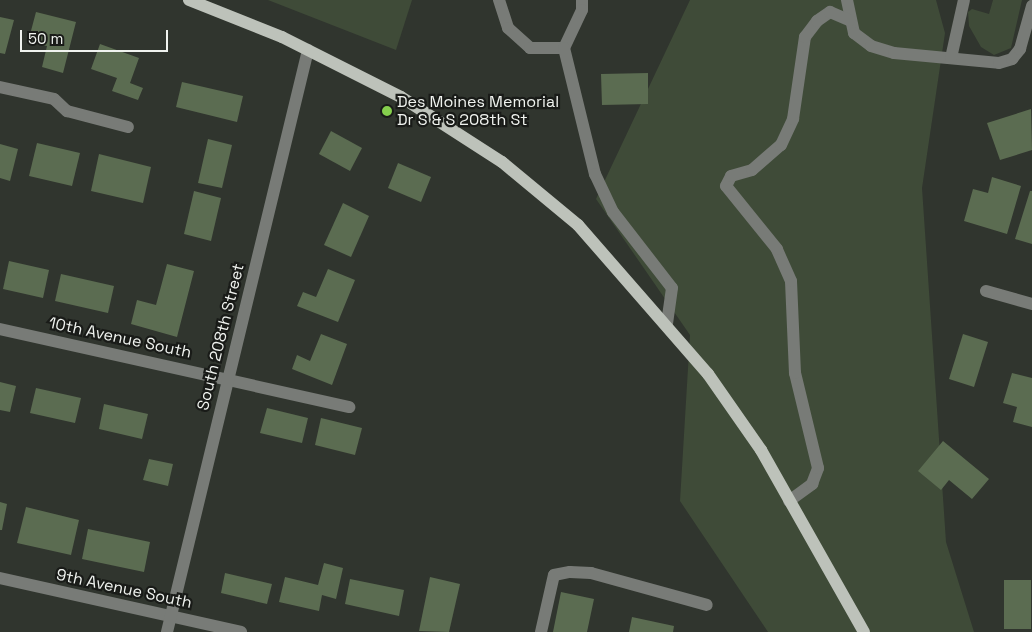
<!DOCTYPE html>
<style>
body{margin:0}
#map{position:relative;width:1032px;height:632px;overflow:hidden;background:#30352e;font-family:"Space Grotesk",sans-serif}
div>[style]{position:absolute}
[style*='--x']{left:calc(var(--x)*1px);top:calc(var(--y)*1px);width:calc(var(--w)*1px);rotate:calc(var(--a)*1deg)}
.green>*{inset:0;background:#3f4b38}
.building>*{inset:0;background:#5b6c51}
.minor>*{height:12px;margin:-6px;padding:0 6px;transform-origin:6px;border-radius:6px;background:#787b77}
.major>*{height:12px;margin:-6px;padding:0 6px;transform-origin:6px;border-radius:6px;background:#bdc2ba}
.dots>*{width:14px;height:14px;translate:-50% -50%;box-sizing:border-box;border:2px solid #191b18;border-radius:50%}
span{translate:-50% -50%;white-space:nowrap;text-align:center;line-height:1.15;-webkit-text-stroke:4.5px #191b18;paint-order:stroke}
.poi-label{font-size:16px;color:#f0f3ef}
.left{translate:0 -50%;text-align:left}
.street-label{font-size:16px;color:#f0f3ef}
.scale{position:absolute;left:20px;top:30px;width:148px;height:22px;box-sizing:border-box;border:2px solid #f0f3ef;border-top:0;padding-left:6px;font-size:15px;line-height:18px;white-space:nowrap;color:#f0f3ef;-webkit-text-stroke:4px #191b18;paint-order:stroke}
</style>
<div id="map">
<div class="green">
<div style="clip-path:polygon(268px 0,412px 0,396px 50px)"></div>
<div style="clip-path:polygon(690px 0,936px 0,945px 33px,922px 188px,946px 542px,974px 632px,768px 632px,680px 501px,690px 335px,596px 199px)"></div>
<div style="clip-path:polygon(993px 0,1022px 0,1011px 48px,994px 55px,981px 47px,969px 26px,968px 12px,972px 9px,989px 14px)"></div>
</div>
<div class="building">
<div style="clip-path:polygon(36px 12px,76px 22px,63px 73px,42px 67px,47px 46px,28px 42px)"></div>
<div style="clip-path:polygon(0 17px,14px 20px,5px 54px,0 53px)"></div>
<div style="clip-path:polygon(100px 44px,139px 58px,130px 83px,143px 88px,138px 100px,112px 91px,117px 78px,91px 69px)"></div>
<div style="clip-path:polygon(648px 73px,648px 104px,602px 105px,601px 74px)"></div>
<div style="clip-path:polygon(182px 82px,243px 96px,237px 122px,176px 107px)"></div>
<div style="clip-path:polygon(1031px 109px,1032px 150px,1000px 160px,987px 123px)"></div>
<div style="clip-path:polygon(331px 131px,362px 148px,350px 171px,319px 154px)"></div>
<div style="clip-path:polygon(208px 139px,232px 145px,222px 188px,198px 183px)"></div>
<div style="clip-path:polygon(37px 143px,80px 153px,72px 186px,29px 176px)"></div>
<div style="clip-path:polygon(0 144px,18px 149px,10px 181px,0 178px)"></div>
<div style="clip-path:polygon(99px 154px,151px 167px,143px 203px,91px 191px)"></div>
<div style="clip-path:polygon(398px 163px,431px 177px,421px 202px,388px 188px)"></div>
<div style="clip-path:polygon(992px 177px,1021px 186px,1007px 234px,964px 221px,973px 189px,988px 193px)"></div>
<div style="clip-path:polygon(194px 191px,221px 198px,211px 241px,184px 234px)"></div>
<div style="clip-path:polygon(1030px 191px,1032px 191px,1032px 244px,1015px 239px)"></div>
<div style="clip-path:polygon(343px 203px,369px 216px,351px 257px,324px 245px)"></div>
<div style="clip-path:polygon(9px 261px,49px 270px,43px 298px,3px 289px)"></div>
<div style="clip-path:polygon(167px 264px,194px 271px,177px 337px,131px 324px,137px 300px,156px 305px)"></div>
<div style="clip-path:polygon(328px 269px,355px 280px,338px 322px,297px 306px,303px 292px,316px 297px)"></div>
<div style="clip-path:polygon(61px 274px,114px 286px,108px 313px,55px 301px)"></div>
<div style="clip-path:polygon(321px 334px,347px 344px,332px 385px,292px 369px,297px 355px,310px 361px)"></div>
<div style="clip-path:polygon(963px 334px,988px 342px,974px 387px,949px 379px)"></div>
<div style="clip-path:polygon(1012px 373px,1032px 378px,1032px 427px,1013px 422px,1017px 407px,1003px 403px)"></div>
<div style="clip-path:polygon(0 382px,16px 386px,10px 412px,0 410px)"></div>
<div style="clip-path:polygon(36px 388px,81px 398px,75px 423px,30px 413px)"></div>
<div style="clip-path:polygon(104px 404px,148px 414px,142px 439px,99px 429px)"></div>
<div style="clip-path:polygon(267px 408px,308px 418px,302px 443px,260px 433px)"></div>
<div style="clip-path:polygon(321px 418px,362px 428px,355px 455px,315px 445px)"></div>
<div style="clip-path:polygon(943px 441px,989px 479px,972px 499px,949px 480px,941px 490px,918px 471px)"></div>
<div style="clip-path:polygon(149px 459px,173px 464px,168px 486px,143px 480px)"></div>
<div style="clip-path:polygon(0 502px,7px 504px,2px 530px,0 530px)"></div>
<div style="clip-path:polygon(26px 507px,79px 520px,71px 555px,17px 543px)"></div>
<div style="clip-path:polygon(88px 529px,150px 542px,144px 572px,82px 559px)"></div>
<div style="clip-path:polygon(324px 563px,343px 568px,336px 599px,322px 595px,319px 611px,279px 602px,285px 577px,318px 585px)"></div>
<div style="clip-path:polygon(225px 573px,272px 584px,267px 604px,221px 593px)"></div>
<div style="clip-path:polygon(430px 577px,460px 584px,449px 632px,419px 631px)"></div>
<div style="clip-path:polygon(350px 579px,404px 590px,399px 616px,345px 604px)"></div>
<div style="clip-path:polygon(1004px 580px,1031px 580px,1031px 629px,1004px 629px)"></div>
<div style="clip-path:polygon(561px 592px,594px 599px,587px 632px,553px 632px)"></div>
<div style="clip-path:polygon(632px 617px,674px 626px,673px 632px,629px 632px)"></div>
</div>
<div class="minor">
<div style="--x:499;--y:0;--w:29;--a:72"></div>
<div style="--x:508;--y:28;--w:30;--a:42"></div>
<div style="--x:530;--y:48;--w:34;--a:0"></div>
<div style="--x:582;--y:0;--w:10;--a:90"></div>
<div style="--x:582;--y:10;--w:42;--a:115.3"></div>
<div style="--x:564;--y:48;--w:130;--a:76.2"></div>
<div style="--x:595;--y:174;--w:42;--a:64.7"></div>
<div style="--x:613;--y:212;--w:96;--a:52.2"></div>
<div style="--x:672;--y:288;--w:36;--a:98"></div>
<div style="--x:847;--y:0;--w:34;--a:78"></div>
<div style="--x:854;--y:33;--w:21;--a:37"></div>
<div style="--x:871;--y:46;--w:24;--a:17"></div>
<div style="--x:894;--y:53;--w:105;--a:5.4"></div>
<div style="--x:999;--y:63;--w:14;--a:-17"></div>
<div style="--x:1012;--y:59;--w:13;--a:-51"></div>
<div style="--x:1020;--y:49;--w:45;--a:-74.4"></div>
<div style="--x:951;--y:58;--w:59;--a:-77.4"></div>
<div style="--x:0;--y:87;--w:55;--a:12.5"></div>
<div style="--x:54;--y:99;--w:18;--a:43"></div>
<div style="--x:67;--y:111;--w:63;--a:14.7"></div>
<div style="--x:986;--y:291;--w:48;--a:15.8"></div>
<div style="--x:0;--y:329;--w:358;--a:12.6"></div>
<div style="--x:789;--y:501;--w:29;--a:-36"></div>
<div style="--x:812;--y:484;--w:17;--a:-69"></div>
<div style="--x:818;--y:468;--w:98;--a:-103.6"></div>
<div style="--x:795;--y:373;--w:92;--a:-92.5"></div>
<div style="--x:791;--y:281;--w:35;--a:-114"></div>
<div style="--x:777;--y:249;--w:81;--a:-129"></div>
<div style="--x:726;--y:186;--w:11;--a:-63"></div>
<div style="--x:731;--y:176;--w:22;--a:-16"></div>
<div style="--x:752;--y:170;--w:38;--a:-41"></div>
<div style="--x:781;--y:145;--w:29;--a:-65"></div>
<div style="--x:793;--y:119;--w:83;--a:-81.7"></div>
<div style="--x:805;--y:37;--w:20;--a:-53"></div>
<div style="--x:817;--y:21;--w:16;--a:-35"></div>
<div style="--x:830;--y:12;--w:21;--a:23"></div>
<div style="--x:0;--y:578;--w:247;--a:12.6"></div>
<div style="--x:167;--y:632;--w:599;--a:-76.38"></div>
<div style="--x:541;--y:632;--w:58;--a:-77.2"></div>
<div style="--x:554;--y:575;--w:16;--a:-11"></div>
<div style="--x:570;--y:572;--w:21;--a:3"></div>
<div style="--x:591;--y:573;--w:120;--a:15.4"></div>
</div>
<div class="major">
<div style="--x:189;--y:0;--w:100;--a:21.7"></div>
<div style="--x:282;--y:37;--w:133;--a:26.8"></div>
<div style="--x:401;--y:97;--w:120;--a:32.8"></div>
<div style="--x:502;--y:162;--w:99;--a:39.7"></div>
<div style="--x:578;--y:225;--w:198;--a:48.9"></div>
<div style="--x:708;--y:374;--w:93;--a:55.1"></div>
<div style="--x:761;--y:450;--w:209;--a:60.5"></div>
</div>
<div class="dots">
<div style="left:387px;top:111px;background:#85cf4d"></div>
</div>
<div class="poi-label">
<span class="left" style="left:397px;top:111px">Des Moines Memorial<br>Dr S &amp; S 208th St</span>
</div>
<div class="street-label">
<span style="left:221px;top:337px;rotate:-76deg">South 208th Street</span>
<span style="left:120px;top:338px;rotate:12deg">10th Avenue South</span>
<span style="left:124px;top:589px;rotate:12deg">9th Avenue South</span>
</div>
<div class="scale">50 m</div>
</div>
